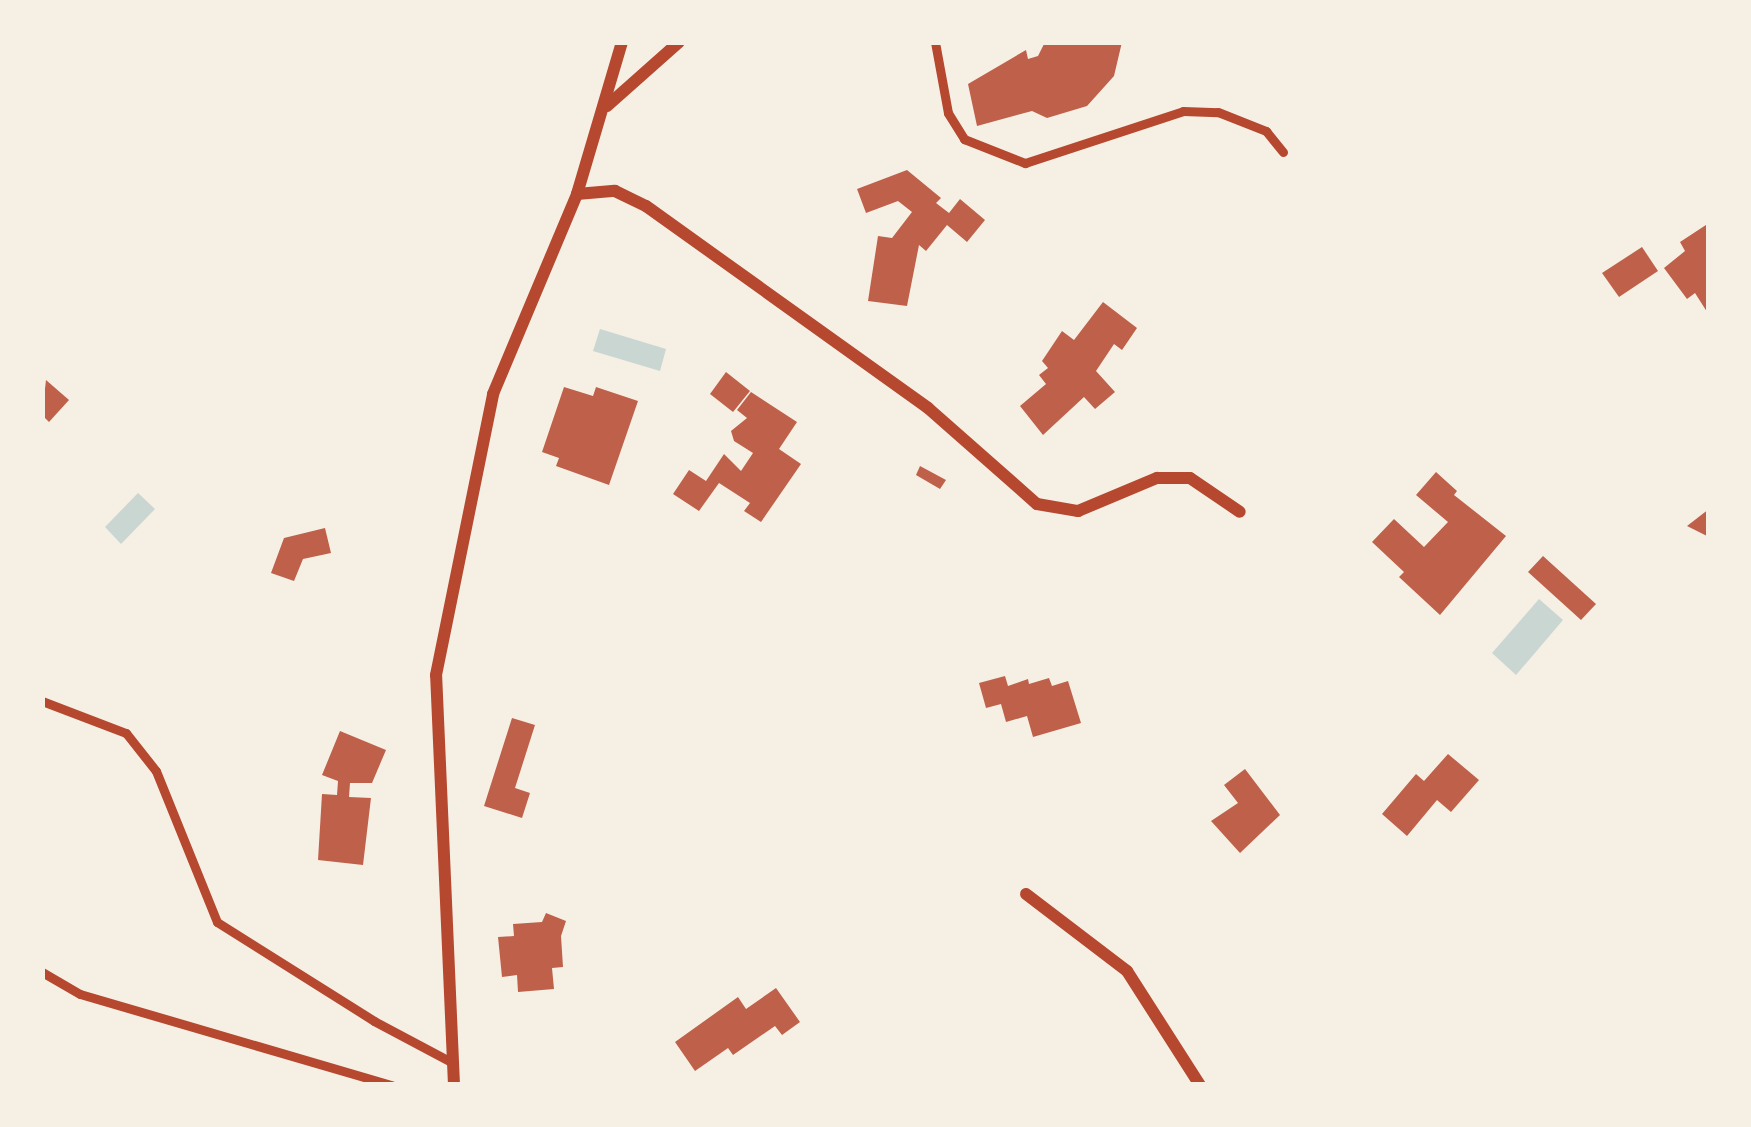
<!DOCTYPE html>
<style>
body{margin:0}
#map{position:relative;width:1751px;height:1127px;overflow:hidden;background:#f6efe4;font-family:Overpass,sans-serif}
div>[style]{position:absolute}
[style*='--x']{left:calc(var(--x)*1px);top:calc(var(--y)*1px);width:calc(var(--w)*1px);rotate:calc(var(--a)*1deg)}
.water>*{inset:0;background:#c9d6d2}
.building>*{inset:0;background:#bf614a}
.service>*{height:9px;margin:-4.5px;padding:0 4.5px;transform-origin:4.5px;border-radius:4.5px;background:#b5482f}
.minor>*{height:12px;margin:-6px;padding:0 6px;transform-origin:6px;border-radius:6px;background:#b5482f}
span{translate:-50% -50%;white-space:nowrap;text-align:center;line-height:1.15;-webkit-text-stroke:9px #f6efe4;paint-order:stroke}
.frame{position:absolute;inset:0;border:45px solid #f6efe4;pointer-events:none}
</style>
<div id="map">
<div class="water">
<div style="clip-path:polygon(600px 329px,666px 349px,660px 371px,593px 351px)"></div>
<div style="clip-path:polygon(138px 493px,155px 509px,121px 544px,105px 527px)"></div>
<div style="clip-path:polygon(1539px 599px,1563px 620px,1516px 675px,1492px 653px)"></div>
</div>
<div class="building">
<div style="clip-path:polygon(1045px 42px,1122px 42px,1114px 76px,1087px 106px,1047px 118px,1032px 111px,977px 126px,968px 84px,1026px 50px,1028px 59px,1038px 56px)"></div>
<div style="clip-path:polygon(907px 170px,941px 198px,936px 203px,949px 213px,960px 199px,985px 220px,967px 242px,947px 225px,926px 251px,919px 245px,907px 306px,868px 301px,878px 236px,892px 238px,912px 212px,898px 201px,866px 213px,857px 189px)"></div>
<div style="clip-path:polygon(1709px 223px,1709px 315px,1695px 293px,1687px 299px,1664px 268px,1685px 251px,1680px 242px)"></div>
<div style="clip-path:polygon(1642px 247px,1658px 271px,1619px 297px,1602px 273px)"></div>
<div style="clip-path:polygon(1103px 302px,1137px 328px,1122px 350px,1114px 344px,1096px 371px,1115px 392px,1095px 409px,1084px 397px,1043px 435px,1020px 406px,1046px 384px,1039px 375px,1048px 368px,1042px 361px,1062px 331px,1074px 340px)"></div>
<div style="clip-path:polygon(726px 372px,750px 391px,733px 412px,710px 394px)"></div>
<div style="clip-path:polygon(46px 380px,69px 400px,49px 422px,42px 415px)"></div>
<div style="clip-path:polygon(564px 387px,593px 396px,596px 387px,638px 401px,609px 485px,556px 466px,559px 458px,542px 452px)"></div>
<div style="clip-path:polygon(751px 392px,797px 422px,779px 449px,801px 464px,761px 522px,744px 511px,750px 503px,719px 483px,699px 511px,673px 494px,689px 470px,706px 481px,724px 454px,741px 471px,753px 453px,734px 441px,731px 431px,747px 418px,737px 410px)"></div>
<div style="clip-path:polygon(920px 466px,946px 480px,940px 489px,916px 475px)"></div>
<div style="clip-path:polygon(1436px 472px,1457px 491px,1454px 495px,1506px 536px,1440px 615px,1399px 577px,1404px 572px,1372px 542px,1394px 519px,1424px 547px,1448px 522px,1416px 495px)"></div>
<div style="clip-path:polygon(1709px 509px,1709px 537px,1687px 526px)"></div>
<div style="clip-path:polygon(325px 528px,331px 553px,303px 559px,294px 581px,271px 573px,284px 538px)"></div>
<div style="clip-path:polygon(1543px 556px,1596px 604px,1581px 620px,1528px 572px)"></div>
<div style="clip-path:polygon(1005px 676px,1008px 686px,1028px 679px,1029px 684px,1049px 678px,1052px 686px,1068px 681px,1081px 723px,1033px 737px,1027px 716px,1006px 722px,1001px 704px,986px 708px,979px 683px)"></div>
<div style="clip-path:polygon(512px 718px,535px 725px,515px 788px,530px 793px,522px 818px,484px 806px)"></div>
<div style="clip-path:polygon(340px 731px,386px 750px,372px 783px,350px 783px,349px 797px,371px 798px,363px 865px,318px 860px,322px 794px,337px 795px,338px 781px,322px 775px)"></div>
<div style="clip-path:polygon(1448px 754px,1479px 780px,1451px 812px,1437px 800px,1407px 836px,1382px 814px,1416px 774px,1424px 781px)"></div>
<div style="clip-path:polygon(1245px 769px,1280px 815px,1240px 853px,1211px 821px,1238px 803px,1224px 785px)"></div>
<div style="clip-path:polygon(546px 913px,566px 921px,561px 936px,563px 967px,552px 968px,554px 989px,518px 992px,517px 975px,502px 977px,498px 937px,514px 936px,513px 924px,542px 922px)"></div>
<div style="clip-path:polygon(776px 988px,800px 1022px,782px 1035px,775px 1026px,733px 1055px,728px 1048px,695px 1071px,675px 1042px,738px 997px,746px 1009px)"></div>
</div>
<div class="service">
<div style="--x:935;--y:42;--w:72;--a:79.6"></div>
<div style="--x:948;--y:113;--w:31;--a:58"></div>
<div style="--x:964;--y:139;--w:66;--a:21.5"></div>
<div style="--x:1025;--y:163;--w:166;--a:-18.2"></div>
<div style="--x:1183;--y:111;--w:35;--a:2"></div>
<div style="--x:1218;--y:112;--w:52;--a:21.6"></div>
<div style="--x:1266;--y:131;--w:27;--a:51"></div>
<div style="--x:42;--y:701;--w:90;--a:20.9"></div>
<div style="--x:126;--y:733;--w:48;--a:51.7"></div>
<div style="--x:156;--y:771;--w:163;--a:68"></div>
<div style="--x:217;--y:922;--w:186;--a:32.2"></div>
<div style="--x:374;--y:1021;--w:89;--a:28"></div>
<div style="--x:42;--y:972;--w:44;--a:30.1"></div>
<div style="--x:80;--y:994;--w:325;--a:16.3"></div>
</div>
<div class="minor">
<div style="--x:607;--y:106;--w:96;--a:-41.6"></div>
<div style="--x:577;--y:194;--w:38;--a:-5"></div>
<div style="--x:615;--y:191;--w:34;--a:26"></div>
<div style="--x:646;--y:206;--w:347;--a:35.6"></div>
<div style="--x:928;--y:408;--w:145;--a:41.4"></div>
<div style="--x:1037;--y:504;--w:42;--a:9.7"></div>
<div style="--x:1078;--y:511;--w:86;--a:-22.7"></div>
<div style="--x:1157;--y:478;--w:33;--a:0"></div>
<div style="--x:1190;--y:478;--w:60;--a:34.2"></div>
<div style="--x:1026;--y:894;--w:127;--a:37.3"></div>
<div style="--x:1127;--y:971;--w:135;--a:57.4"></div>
<div style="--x:454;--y:1085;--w:410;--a:-92.5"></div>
<div style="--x:436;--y:675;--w:287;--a:-78.5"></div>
<div style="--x:493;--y:394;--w:217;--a:-67.2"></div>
<div style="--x:577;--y:194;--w:159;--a:-73.5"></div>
</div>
<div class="frame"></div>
</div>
